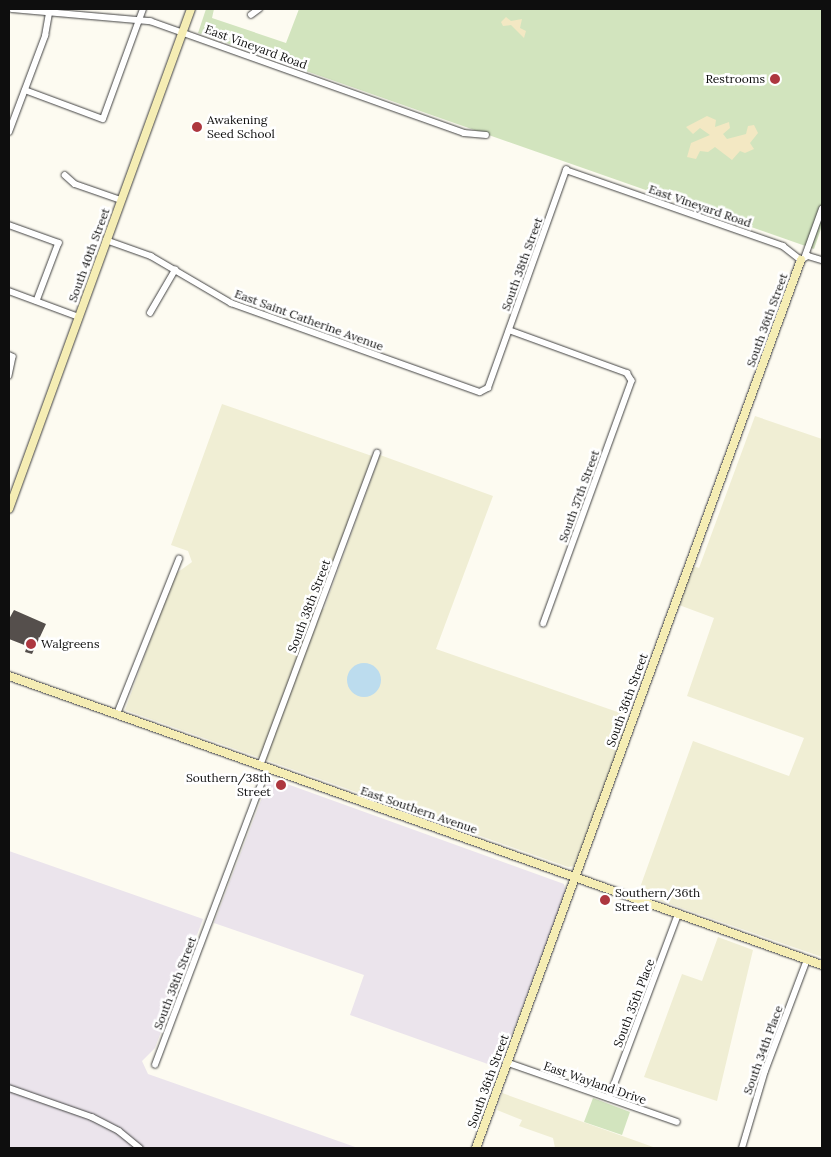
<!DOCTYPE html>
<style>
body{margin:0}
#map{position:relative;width:831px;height:1157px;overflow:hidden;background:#fdfbf1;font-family:Lora,serif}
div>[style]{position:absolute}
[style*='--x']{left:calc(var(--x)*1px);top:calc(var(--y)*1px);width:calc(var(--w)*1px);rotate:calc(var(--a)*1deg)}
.industrial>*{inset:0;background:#ebe4ec}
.farmland>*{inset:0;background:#f0eed4}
.green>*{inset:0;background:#d2e4be}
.sand>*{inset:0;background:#f3e8c3}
.water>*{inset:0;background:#bcdcee}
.round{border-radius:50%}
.building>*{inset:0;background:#554f4c}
.roads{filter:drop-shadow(0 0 1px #414141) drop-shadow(0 0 1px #414141)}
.street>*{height:5.5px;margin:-2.75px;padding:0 2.75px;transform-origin:2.75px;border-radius:2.75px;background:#fff}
.secondary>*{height:8px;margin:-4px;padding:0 4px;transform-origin:4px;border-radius:4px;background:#f5edb4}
.dots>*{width:14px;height:14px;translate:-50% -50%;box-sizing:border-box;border:2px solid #fff;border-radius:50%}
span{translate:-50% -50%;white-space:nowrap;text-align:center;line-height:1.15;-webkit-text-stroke:5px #fff;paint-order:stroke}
.street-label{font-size:12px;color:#0e0e0e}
.poi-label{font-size:12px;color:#0e0e0e}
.right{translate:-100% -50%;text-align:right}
.left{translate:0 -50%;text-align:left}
.frame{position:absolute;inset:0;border:10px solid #0e0e0e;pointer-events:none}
</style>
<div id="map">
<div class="industrial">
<div style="clip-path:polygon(276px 780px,564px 884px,566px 892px,499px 1068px,350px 1015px,364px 975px,214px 923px,268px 782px)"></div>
<div style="clip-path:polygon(9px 851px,203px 919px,155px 1048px,142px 1061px,148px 1074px,358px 1148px,9px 1148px)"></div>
</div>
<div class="farmland">
<div style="clip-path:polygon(222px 404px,372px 456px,318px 607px,324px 609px,380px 455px,493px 496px,436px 649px,632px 717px,574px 866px,568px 867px,125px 710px,174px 575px,192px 562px,188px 551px,171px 545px)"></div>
<div style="clip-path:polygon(755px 416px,822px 439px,822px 957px,638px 893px,693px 741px,789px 776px,804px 738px,687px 696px,714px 618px,679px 605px,693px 566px,699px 568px)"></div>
<div style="clip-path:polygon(718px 937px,753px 950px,717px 1101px,644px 1077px,682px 974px,702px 981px)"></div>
<div style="clip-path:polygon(502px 1093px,656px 1148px,555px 1148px,553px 1138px,519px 1126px,522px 1120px,497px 1110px)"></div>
</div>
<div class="green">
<div style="clip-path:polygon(206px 9px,214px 9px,212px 18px,286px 43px,299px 9px,822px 9px,822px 226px,814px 249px,198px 33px)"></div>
<div style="clip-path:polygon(593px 1098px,630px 1112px,622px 1135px,584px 1122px)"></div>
</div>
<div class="sand">
<div style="clip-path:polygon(506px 17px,511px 21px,522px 19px,520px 28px,526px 31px,524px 38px,511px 25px,503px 26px,501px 22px)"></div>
<div style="clip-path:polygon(707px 116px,716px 120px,715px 127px,729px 122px,730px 128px,723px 134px,727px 139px,746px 134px,748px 126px,754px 125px,758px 133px,750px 143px,754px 149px,745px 153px,740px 151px,732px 160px,715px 147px,708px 152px,700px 151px,696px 159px,687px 157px,691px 143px,710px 135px,700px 128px,693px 134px,686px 127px)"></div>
</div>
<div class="water">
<div class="round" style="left:347px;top:663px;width:34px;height:34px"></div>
</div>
<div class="building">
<div style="clip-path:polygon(14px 610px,46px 624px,32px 654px,25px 652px,27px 646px,9px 639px,9px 619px)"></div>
</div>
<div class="roads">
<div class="street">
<div style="--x:12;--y:9;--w:139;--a:5"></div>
<div style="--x:150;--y:21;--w:333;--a:19.6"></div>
<div style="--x:464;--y:133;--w:22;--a:5"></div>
<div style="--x:251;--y:15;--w:10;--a:-37"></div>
<div style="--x:25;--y:90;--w:83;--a:20.4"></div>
<div style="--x:103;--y:119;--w:117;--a:-70"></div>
<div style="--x:9;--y:132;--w:103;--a:-69.4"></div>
<div style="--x:45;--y:36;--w:22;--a:-80"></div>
<div style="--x:65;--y:175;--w:13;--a:42"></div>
<div style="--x:75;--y:184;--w:49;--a:19.2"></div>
<div style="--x:9;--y:225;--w:53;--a:19.8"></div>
<div style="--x:59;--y:243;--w:62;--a:110.8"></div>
<div style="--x:106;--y:240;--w:48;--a:19.6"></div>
<div style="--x:151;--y:256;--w:93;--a:30.4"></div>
<div style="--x:231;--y:303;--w:264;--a:19.7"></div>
<div style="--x:480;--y:392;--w:9;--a:-27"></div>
<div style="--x:488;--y:388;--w:232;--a:-70.3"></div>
<div style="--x:566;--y:170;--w:230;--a:19.3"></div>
<div style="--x:783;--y:246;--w:23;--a:38"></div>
<div style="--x:801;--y:260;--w:8;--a:-30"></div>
<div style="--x:808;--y:256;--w:15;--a:16"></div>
<div style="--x:805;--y:256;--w:50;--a:-70.1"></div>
<div style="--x:9;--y:291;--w:75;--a:20.4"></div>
<div style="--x:150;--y:313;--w:50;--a:-59.8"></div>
<div style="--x:509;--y:330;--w:126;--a:20"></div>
<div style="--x:627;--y:373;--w:9;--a:58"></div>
<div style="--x:632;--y:381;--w:258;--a:110"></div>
<div style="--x:9;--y:355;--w:4;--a:27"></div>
<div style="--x:13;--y:357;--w:19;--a:102"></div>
<div style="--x:117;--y:714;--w:167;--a:-68.2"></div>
<div style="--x:260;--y:766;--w:334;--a:-69.5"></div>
<div style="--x:506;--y:1062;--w:181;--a:19.3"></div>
<div style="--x:155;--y:1065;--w:316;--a:-69.3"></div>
<div style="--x:9;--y:1088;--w:88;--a:19.3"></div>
<div style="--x:92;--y:1117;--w:30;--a:27"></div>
<div style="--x:119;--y:1131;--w:27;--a:39"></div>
<div style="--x:609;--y:1098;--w:197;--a:-69.4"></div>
<div style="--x:742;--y:1148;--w:80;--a:-73.4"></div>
<div style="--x:765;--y:1071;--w:119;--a:-69.3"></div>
</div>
<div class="secondary">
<div style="--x:9;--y:509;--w:532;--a:-70"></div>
<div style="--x:9;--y:676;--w:863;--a:19.57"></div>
<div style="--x:476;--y:1148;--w:946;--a:-69.9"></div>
</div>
</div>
<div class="dots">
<div style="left:775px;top:79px;background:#ad373f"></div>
<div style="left:197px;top:127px;background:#ad373f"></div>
<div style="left:31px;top:644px;background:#ad373f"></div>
<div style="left:281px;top:785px;background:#ad373f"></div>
<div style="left:605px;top:900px;background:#ad373f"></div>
</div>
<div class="street-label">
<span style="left:256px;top:47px;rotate:20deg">East Vineyard Road</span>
<span style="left:700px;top:206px;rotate:19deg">East Vineyard Road</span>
<span style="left:89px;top:255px;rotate:-70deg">South 40th Street</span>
<span style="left:522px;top:264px;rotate:-70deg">South 38th Street</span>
<span style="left:309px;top:320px;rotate:20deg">East Saint Catherine Avenue</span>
<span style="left:767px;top:320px;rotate:-70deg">South 36th Street</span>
<span style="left:579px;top:496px;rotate:-70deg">South 37th Street</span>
<span style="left:309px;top:606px;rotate:-69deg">South 38th Street</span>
<span style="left:627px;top:700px;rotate:-70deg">South 36th Street</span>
<span style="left:419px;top:810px;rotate:19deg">East Southern Avenue</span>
<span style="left:175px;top:983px;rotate:-69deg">South 38th Street</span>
<span style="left:634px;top:1003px;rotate:-69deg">South 35th Place</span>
<span style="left:763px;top:1050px;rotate:-70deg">South 34th Place</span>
<span style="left:488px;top:1081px;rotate:-70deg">South 36th Street</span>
<span style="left:595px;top:1083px;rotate:19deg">East Wayland Drive</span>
</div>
<div class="poi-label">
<span class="right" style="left:765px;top:79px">Restrooms</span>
<span class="left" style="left:207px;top:127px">Awakening<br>Seed School</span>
<span class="left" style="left:41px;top:644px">Walgreens</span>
<span class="right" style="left:271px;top:785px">Southern/38th<br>Street</span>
<span class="left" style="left:615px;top:900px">Southern/36th<br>Street</span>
</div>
<div class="frame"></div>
</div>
